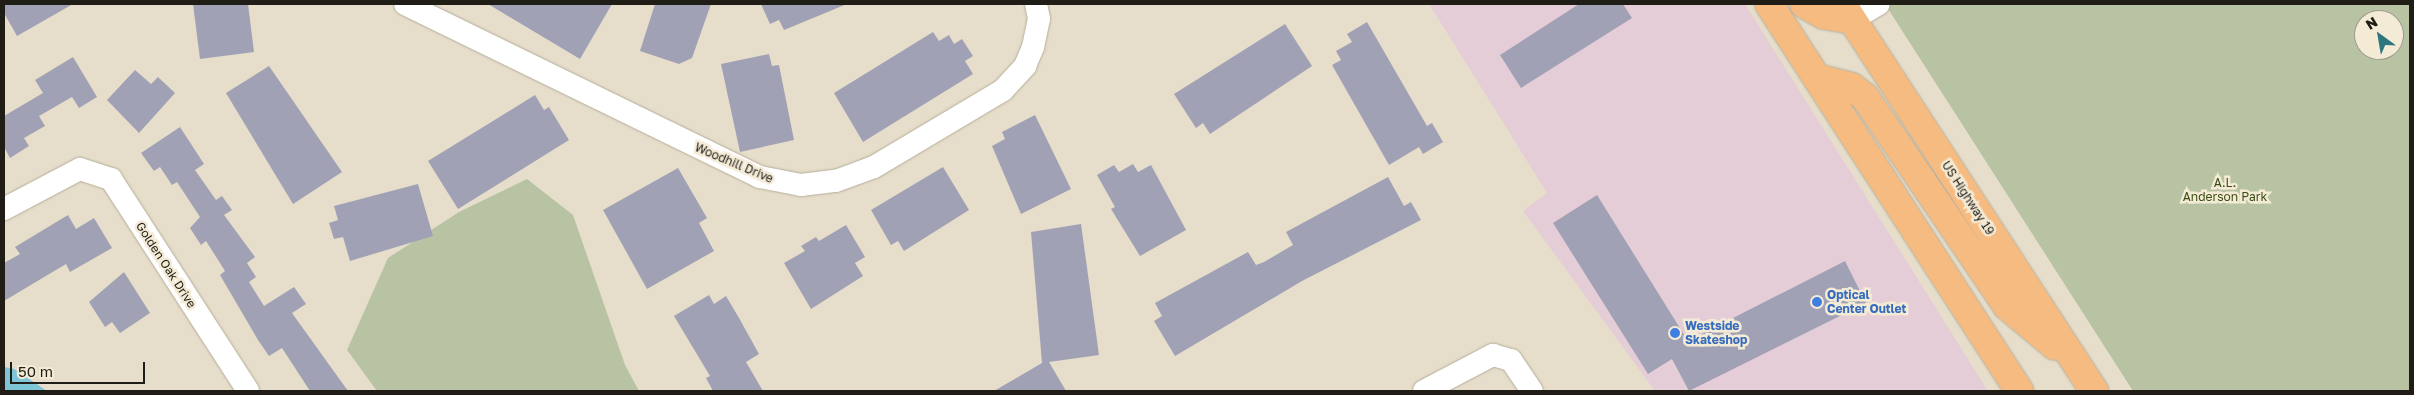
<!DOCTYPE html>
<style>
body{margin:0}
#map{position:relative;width:2414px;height:395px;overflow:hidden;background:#e6deca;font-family:"Golos Text",sans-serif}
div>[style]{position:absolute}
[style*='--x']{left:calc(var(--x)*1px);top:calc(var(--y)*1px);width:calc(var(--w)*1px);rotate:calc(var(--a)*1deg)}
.commercial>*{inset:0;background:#e5cdd7}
.green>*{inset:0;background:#b7c3a3}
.water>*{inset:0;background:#7dc5d7}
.building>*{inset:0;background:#a1a1b5}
.roads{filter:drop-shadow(0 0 1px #b6ae9b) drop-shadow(0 0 1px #b6ae9b)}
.minor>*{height:22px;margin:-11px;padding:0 11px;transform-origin:11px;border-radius:11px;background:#fff}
.highway>*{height:28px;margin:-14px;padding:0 14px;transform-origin:14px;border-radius:14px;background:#f6bb80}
.dots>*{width:14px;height:14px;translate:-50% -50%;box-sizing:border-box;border:2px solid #f4ebd7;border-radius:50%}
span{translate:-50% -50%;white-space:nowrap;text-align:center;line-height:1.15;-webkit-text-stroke:5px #f4ebd7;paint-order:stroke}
.street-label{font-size:12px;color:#201d16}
.park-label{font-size:12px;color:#3c4d13}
.shop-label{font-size:12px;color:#366cbe;font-weight:700}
.left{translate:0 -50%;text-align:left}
.frame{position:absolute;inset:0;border:5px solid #201d16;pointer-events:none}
.north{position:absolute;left:2354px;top:10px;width:50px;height:50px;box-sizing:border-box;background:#f4ebd7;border:1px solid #9f998a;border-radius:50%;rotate:328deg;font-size:14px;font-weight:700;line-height:20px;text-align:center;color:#201d16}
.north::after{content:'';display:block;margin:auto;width:18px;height:22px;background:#2d767e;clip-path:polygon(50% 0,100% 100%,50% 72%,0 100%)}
.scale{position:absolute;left:10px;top:362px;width:135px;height:22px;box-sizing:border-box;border:2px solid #201d16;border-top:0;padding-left:6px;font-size:15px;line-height:18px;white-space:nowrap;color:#201d16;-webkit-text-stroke:4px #f4ebd7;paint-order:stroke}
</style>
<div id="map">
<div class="commercial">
<div style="clip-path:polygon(1429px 4px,1745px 4px,1988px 391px,1655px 391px,1523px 211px,1547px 193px)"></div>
</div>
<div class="green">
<div style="clip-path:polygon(evenodd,1885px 4px,2410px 4px,2410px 391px,2133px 391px,1885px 4px,2364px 20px,2394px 20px,2394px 50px,2364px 50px,2364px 20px)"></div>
<div style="clip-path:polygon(527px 179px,573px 215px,625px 365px,639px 391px,377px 391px,347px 350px,388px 258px,459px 212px)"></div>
</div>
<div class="water">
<div style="clip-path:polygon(4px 367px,14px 369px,47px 391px,4px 391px)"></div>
</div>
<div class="building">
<div style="clip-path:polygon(4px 4px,73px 4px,17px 36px,4px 13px)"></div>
<div style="clip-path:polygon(193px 4px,248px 4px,254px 52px,200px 59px)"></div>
<div style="clip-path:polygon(488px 4px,612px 4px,580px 59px)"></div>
<div style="clip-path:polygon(655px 4px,711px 4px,692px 58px,679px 64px,640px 51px)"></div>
<div style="clip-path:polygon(761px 4px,847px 4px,784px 30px,779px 20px,770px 24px)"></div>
<div style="clip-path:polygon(1579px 4px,1623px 4px,1632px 18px,1521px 88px,1500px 55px)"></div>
<div style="clip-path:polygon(1367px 22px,1427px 126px,1432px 123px,1443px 142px,1423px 154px,1419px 147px,1389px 165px,1332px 65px,1341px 60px,1336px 51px,1352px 42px,1347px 34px)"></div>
<div style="clip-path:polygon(1285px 24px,1312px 66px,1210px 134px,1203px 123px,1196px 128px,1174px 94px)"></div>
<div style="clip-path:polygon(933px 32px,939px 41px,949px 35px,954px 44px,962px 39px,973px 56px,965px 61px,973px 74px,863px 142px,834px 93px)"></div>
<div style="clip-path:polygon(769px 54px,772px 66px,779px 65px,794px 140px,740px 152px,721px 64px)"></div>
<div style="clip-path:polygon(73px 57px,97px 97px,79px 108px,72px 97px,39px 116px,45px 126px,24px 138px,29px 146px,10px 158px,4px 147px,4px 116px,43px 93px,35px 80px)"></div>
<div style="clip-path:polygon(269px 66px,342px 172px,293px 204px,226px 93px)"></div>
<div style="clip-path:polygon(135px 70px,151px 84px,158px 77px,175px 93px,139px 133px,107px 100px)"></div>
<div style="clip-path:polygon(535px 95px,544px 110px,549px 107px,569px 140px,458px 209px,428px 161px)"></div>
<div style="clip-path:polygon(1035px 115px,1071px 189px,1021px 214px,992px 146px,1005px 139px,1002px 132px)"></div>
<div style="clip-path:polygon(180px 127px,204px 164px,195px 170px,216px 200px,222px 196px,232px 210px,224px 215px,255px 257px,247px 263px,256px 277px,249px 282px,264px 306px,294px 287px,306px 304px,292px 313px,348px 391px,310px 391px,282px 348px,269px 356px,258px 340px,220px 275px,225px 271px,206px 241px,201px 245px,190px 228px,200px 217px,177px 182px,172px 185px,160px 167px,154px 171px,141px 153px)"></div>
<div style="clip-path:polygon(1133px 164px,1138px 172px,1151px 165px,1186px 230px,1140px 256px,1111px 209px,1115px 207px,1097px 175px,1114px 165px,1119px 172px)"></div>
<div style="clip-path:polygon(943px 167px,969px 210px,904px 251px,898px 241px,891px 245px,871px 210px)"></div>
<div style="clip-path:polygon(678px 168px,707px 218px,699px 223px,714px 251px,647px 289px,603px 210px)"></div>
<div style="clip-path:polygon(1388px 177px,1404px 206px,1411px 202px,1421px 220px,1302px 281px,1175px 356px,1154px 321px,1162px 316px,1155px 303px,1248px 252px,1256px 265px,1264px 262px,1293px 245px,1286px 232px)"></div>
<div style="clip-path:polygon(418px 184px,433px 236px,350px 261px,343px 237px,334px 239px,329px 223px,338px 220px,334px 206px)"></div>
<div style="clip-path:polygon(1597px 195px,1688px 341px,1845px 261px,1866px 303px,1689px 391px,1672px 359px,1648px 374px,1553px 223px)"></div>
<div style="clip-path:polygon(68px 215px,76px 229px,94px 218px,112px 248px,70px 272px,66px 264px,4px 301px,4px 263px,20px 254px,15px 247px)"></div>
<div style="clip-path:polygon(1081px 224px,1099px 355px,1049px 362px,1066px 391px,994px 391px,1042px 363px,1031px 232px)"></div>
<div style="clip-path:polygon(846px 225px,865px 257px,855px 263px,863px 276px,811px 309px,784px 263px,805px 251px,801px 246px,816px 237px,819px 241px)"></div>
<div style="clip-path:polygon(124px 272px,150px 313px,120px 333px,112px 322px,105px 327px,89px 302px)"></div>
<div style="clip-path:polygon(709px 295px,714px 304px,726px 296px,739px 318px,759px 354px,746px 362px,763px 391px,713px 391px,706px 378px,710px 376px,674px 316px)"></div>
</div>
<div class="roads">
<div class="minor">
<div style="--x:405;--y:4;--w:395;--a:26"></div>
<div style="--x:760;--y:177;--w:42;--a:11"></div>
<div style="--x:801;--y:185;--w:35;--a:-7"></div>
<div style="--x:836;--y:181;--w:40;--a:-20.2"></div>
<div style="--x:874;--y:167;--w:150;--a:-30.8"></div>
<div style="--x:1003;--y:90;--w:33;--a:-47"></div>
<div style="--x:1025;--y:66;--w:21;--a:-67"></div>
<div style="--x:1033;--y:47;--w:29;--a:-78"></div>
<div style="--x:1039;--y:19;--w:15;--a:-101"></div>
<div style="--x:1852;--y:20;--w:31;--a:-31"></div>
<div style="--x:4;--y:209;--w:86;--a:-27.8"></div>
<div style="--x:80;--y:169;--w:33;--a:18"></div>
<div style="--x:111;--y:179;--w:252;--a:57.1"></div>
<div style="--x:1424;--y:391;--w:78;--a:-27.6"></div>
<div style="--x:1493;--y:355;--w:19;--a:16"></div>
<div style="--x:1511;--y:360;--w:37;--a:56"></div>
</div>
<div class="highway">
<div style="--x:1769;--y:4;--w:461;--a:57.1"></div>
<div style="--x:1804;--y:4;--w:23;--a:29"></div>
<div style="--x:1824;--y:15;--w:28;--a:10"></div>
<div style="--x:1842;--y:4;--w:462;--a:56.9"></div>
<div style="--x:1817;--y:78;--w:36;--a:14"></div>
<div style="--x:1852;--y:87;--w:16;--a:38"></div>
<div style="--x:1865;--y:97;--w:253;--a:55.8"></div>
<div style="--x:2007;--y:306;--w:62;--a:39.8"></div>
</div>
</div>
<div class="dots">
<div style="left:1817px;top:302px;background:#3f7fe0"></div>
<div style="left:1675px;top:333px;background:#3f7fe0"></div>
</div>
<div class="street-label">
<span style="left:734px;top:163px;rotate:23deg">Woodhill Drive</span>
<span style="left:1968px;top:198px;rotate:57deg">US Highway 19</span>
<span style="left:166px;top:265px;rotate:57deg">Golden Oak Drive</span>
</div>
<div class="park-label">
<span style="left:2225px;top:190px">A.L.<br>Anderson Park</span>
</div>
<div class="shop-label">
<span class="left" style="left:1827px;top:302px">Optical<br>Center Outlet</span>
<span class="left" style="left:1685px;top:333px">Westside<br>Skateshop</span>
</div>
<div class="frame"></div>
<div class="north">N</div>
<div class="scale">50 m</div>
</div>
